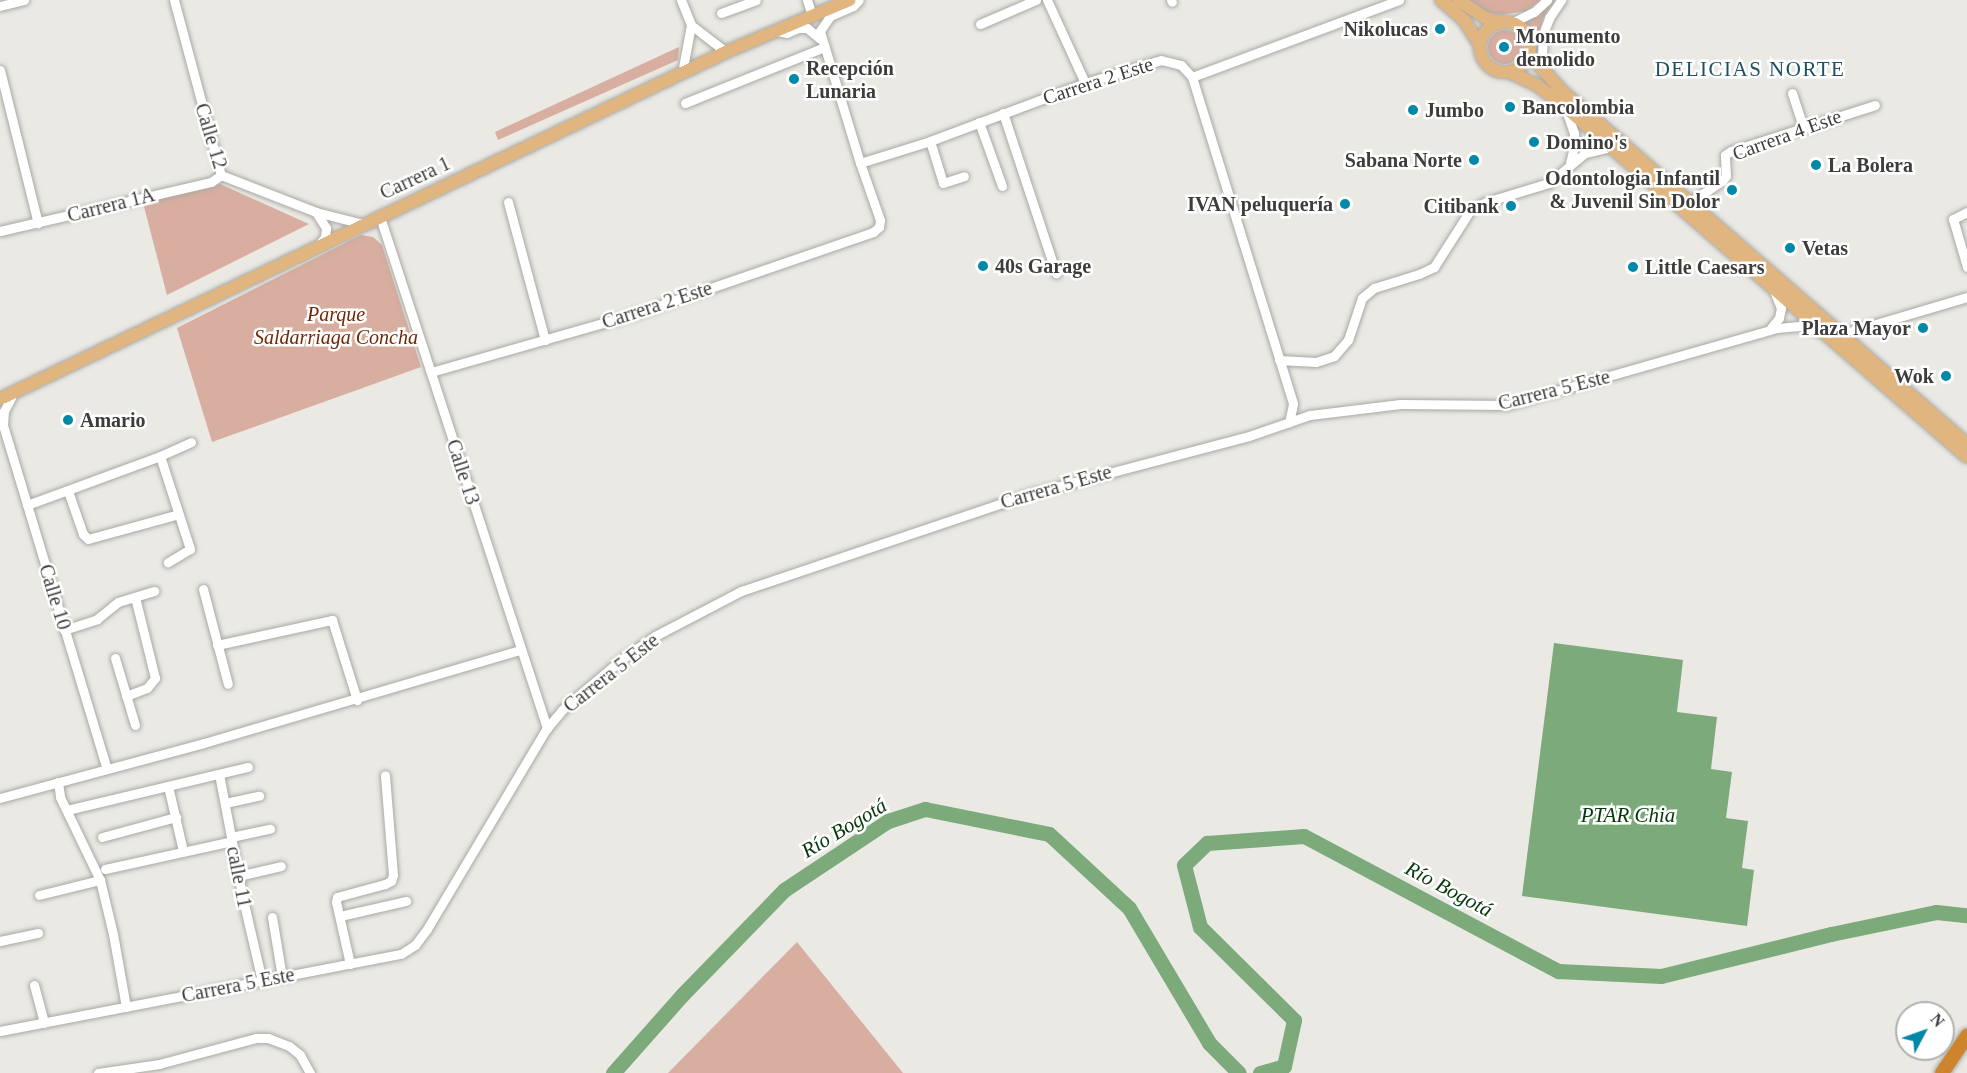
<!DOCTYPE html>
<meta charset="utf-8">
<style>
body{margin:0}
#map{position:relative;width:1967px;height:1073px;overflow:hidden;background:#eae9e4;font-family:"Times New Roman",serif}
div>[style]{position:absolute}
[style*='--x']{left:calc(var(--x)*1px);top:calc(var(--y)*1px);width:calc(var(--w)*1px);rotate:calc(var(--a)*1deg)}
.green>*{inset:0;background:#d7ae9f}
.round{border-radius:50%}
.water>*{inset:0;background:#7caa7b}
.river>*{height:15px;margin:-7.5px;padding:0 7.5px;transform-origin:7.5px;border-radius:7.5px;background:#7caa7b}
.roads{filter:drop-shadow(0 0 2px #a9a8a3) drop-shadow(0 0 2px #a9a8a3)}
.minor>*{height:9px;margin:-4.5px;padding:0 4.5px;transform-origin:4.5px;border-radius:4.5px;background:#fff}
.major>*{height:12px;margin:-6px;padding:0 6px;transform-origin:6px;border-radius:6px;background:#e1b580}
.major>.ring{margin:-6px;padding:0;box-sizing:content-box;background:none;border:12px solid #e1b580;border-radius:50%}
.highway>*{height:14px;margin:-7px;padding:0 7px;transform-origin:7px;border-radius:7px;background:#cd842c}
.dots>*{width:16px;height:16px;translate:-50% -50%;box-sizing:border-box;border:3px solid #fff;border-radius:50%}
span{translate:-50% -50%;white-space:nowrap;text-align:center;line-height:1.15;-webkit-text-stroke:5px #fff;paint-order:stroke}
.poi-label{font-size:20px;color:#3d3d3b;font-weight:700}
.right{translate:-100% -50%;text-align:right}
.left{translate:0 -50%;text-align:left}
.street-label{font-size:20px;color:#3d3d3b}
.park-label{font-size:20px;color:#712706;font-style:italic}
.neighbourhood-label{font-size:21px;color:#1d5161;letter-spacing:1.5px}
.water-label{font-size:21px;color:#05380a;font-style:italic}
.north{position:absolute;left:1895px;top:1001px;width:60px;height:60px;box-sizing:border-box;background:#fff;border:2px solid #b1b1b1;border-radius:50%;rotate:49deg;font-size:16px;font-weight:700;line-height:24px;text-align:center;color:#3d3d3b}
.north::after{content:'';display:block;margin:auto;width:21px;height:27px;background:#0088a9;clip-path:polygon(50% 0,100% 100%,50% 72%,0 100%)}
</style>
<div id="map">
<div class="green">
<div style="clip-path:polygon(1467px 0,1541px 0,1526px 11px,1501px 15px,1487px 12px)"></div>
<div style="clip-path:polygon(1549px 7px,1543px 19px,1538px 36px,1524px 22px)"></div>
<div class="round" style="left:1488px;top:30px;width:34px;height:34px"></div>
<div style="clip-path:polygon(679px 47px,678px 60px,498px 140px,495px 132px)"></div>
<div style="clip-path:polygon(220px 184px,309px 224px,167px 295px,143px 203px)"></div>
<div style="clip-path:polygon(361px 235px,373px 237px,382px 245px,421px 367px,212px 442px,177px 328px)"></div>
<div style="clip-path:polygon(797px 942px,903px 1073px,668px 1073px)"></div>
</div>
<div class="water">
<div style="clip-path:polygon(1554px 643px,1683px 660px,1677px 712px,1717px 717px,1711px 769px,1732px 772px,1726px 818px,1748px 821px,1742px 868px,1754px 870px,1747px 926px,1522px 896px)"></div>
</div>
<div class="river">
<div style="--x:613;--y:1073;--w:104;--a:-48.5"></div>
<div style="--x:682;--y:995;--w:146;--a:-45.8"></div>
<div style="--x:784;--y:890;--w:125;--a:-33.6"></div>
<div style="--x:888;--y:821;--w:39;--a:-18"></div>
<div style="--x:925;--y:809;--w:126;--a:11.4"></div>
<div style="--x:1049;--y:834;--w:109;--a:42.8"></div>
<div style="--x:1129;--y:908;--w:157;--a:59.3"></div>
<div style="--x:1209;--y:1043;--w:42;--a:45"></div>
<div style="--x:1260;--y:1073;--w:25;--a:-16"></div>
<div style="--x:1284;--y:1066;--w:47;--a:-77.7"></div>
<div style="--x:1294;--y:1020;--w:132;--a:-135.3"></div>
<div style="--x:1200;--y:927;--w:64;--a:-104.5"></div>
<div style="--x:1184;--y:865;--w:32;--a:-44"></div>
<div style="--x:1207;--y:843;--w:97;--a:-4.1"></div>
<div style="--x:1304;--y:836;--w:288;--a:28"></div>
<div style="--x:1558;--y:971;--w:103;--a:2.8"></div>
<div style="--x:1661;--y:976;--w:175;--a:-13.9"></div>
<div style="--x:1831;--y:934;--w:107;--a:-11.8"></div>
<div style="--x:1936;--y:912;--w:31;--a:6"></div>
</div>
<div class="roads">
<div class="minor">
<div style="--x:174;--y:0;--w:181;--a:75"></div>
<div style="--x:221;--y:175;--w:102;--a:21.3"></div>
<div style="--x:316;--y:212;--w:49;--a:14.3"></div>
<div style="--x:681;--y:0;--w:27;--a:68"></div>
<div style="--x:691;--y:25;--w:49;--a:100.6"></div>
<div style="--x:807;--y:0;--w:16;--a:72"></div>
<div style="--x:1047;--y:0;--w:91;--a:65.4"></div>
<div style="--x:1171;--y:0;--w:2;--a:63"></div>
<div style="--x:0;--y:6;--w:25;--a:-14"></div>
<div style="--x:721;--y:13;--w:37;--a:-20"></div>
<div style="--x:1511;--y:23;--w:25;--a:-26"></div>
<div style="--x:1534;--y:12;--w:18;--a:-43"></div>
<div style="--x:980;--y:24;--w:61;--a:-23.2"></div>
<div style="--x:691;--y:25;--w:44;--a:37.6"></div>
<div style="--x:777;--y:31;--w:10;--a:11"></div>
<div style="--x:787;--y:33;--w:12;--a:-24"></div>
<div style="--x:798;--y:28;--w:9;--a:0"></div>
<div style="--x:807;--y:28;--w:17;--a:40"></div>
<div style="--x:0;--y:70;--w:158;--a:76.1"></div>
<div style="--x:1545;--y:71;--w:16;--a:-101"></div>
<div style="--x:1542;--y:55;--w:21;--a:-87"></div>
<div style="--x:1543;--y:34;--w:17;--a:-69"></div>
<div style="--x:1549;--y:18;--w:22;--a:-56"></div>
<div style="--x:1192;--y:77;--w:221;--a:-20.4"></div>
<div style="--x:1792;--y:93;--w:36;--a:72"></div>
<div style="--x:685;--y:103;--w:150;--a:-21.9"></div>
<div style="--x:1566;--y:110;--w:24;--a:71"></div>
<div style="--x:1574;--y:133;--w:14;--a:90"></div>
<div style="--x:1574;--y:147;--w:16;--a:104"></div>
<div style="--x:1003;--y:113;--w:169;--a:71.7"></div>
<div style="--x:979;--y:122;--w:68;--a:70.2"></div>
<div style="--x:930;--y:141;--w:44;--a:72.8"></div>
<div style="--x:943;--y:183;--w:22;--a:-18"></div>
<div style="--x:860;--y:163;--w:73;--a:-17.4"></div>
<div style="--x:930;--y:141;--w:165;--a:-20.5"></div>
<div style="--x:1085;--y:83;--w:79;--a:-16.8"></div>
<div style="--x:1161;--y:60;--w:21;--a:14"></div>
<div style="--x:1181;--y:65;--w:16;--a:47"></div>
<div style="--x:1192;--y:77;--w:342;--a:72.8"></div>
<div style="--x:1293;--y:404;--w:19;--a:102"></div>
<div style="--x:508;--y:202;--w:143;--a:75"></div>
<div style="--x:1689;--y:203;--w:40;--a:-34"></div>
<div style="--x:1722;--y:181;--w:6;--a:-51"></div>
<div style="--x:1726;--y:176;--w:21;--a:-93"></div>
<div style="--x:1725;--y:155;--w:7;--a:-34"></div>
<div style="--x:1731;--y:151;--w:151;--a:-17.7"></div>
<div style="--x:316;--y:212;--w:19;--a:58"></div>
<div style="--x:326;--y:228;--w:9;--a:96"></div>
<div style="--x:325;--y:237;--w:11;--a:128"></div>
<div style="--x:1967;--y:212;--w:16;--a:153"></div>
<div style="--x:1953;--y:219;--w:50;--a:73.7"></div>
<div style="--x:380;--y:217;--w:538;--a:71.9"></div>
<div style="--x:0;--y:231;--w:217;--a:-13.1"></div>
<div style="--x:211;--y:182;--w:12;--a:-35"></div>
<div style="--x:1770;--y:329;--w:14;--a:-51"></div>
<div style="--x:1779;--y:318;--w:10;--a:-79"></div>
<div style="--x:1781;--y:308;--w:18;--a:-112"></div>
<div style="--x:1842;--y:334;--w:130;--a:-16.5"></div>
<div style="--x:1279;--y:360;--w:37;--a:3"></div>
<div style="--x:1316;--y:362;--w:19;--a:-18"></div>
<div style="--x:1334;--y:356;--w:21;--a:-49"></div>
<div style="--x:1348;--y:340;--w:44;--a:-71.6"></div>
<div style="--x:1362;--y:298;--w:16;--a:-40"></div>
<div style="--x:1374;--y:288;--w:47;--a:-17.3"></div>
<div style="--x:1419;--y:274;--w:17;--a:-25"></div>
<div style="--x:1434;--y:267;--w:69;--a:-57.5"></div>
<div style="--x:1471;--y:209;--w:17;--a:-25"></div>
<div style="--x:1486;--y:202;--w:66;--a:-16.8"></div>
<div style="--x:1549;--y:183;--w:47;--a:-39.8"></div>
<div style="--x:1585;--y:153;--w:27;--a:-13"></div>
<div style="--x:431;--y:372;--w:212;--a:-15.9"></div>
<div style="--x:635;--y:314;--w:252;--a:-19"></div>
<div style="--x:873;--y:232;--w:8;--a:-40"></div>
<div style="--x:879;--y:227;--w:7;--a:-82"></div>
<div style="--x:880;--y:220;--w:60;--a:-109.3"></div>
<div style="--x:860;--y:163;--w:138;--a:-106.9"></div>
<div style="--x:820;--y:31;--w:18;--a:-56"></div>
<div style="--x:830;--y:16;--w:25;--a:-23"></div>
<div style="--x:853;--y:6;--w:8;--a:-45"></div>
<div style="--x:13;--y:394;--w:19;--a:118"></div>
<div style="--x:4;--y:411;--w:14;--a:94"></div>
<div style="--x:3;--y:425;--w:359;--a:73.2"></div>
<div style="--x:160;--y:456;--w:98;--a:72.1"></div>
<div style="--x:190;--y:549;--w:26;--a:149"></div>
<div style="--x:68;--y:491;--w:46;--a:70.8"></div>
<div style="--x:83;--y:534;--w:7;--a:45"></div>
<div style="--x:88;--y:539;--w:94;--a:-15.4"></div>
<div style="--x:27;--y:505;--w:142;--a:-20.2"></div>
<div style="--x:160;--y:456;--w:34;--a:-24"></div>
<div style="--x:203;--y:589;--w:98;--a:75.3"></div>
<div style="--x:64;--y:630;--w:35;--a:-18"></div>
<div style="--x:97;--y:619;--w:27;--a:-39"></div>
<div style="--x:118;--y:602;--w:38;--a:-17"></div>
<div style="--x:217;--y:645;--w:118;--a:-12.3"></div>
<div style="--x:332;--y:620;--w:84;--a:72.6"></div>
<div style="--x:115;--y:658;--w:70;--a:73.4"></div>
<div style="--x:126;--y:696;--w:22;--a:-21"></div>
<div style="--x:147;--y:688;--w:13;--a:-51"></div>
<div style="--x:155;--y:678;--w:83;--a:-103.9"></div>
<div style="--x:219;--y:774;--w:123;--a:79.2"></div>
<div style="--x:242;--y:895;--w:88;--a:76.9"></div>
<div style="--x:58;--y:782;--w:15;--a:82"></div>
<div style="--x:60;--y:797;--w:92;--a:64.3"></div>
<div style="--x:100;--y:880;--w:56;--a:76.5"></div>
<div style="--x:113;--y:934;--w:74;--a:79.9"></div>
<div style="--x:168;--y:786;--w:67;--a:77"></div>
<div style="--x:0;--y:798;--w:211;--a:-15.1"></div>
<div style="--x:204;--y:743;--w:330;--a:-16.4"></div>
<div style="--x:225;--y:803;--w:35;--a:-12"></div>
<div style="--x:67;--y:810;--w:186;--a:-13.4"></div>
<div style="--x:102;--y:837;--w:77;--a:-15.1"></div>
<div style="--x:231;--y:837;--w:40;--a:-12"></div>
<div style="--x:105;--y:869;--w:130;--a:-12.4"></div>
<div style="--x:238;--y:876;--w:44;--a:-13.1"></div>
<div style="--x:39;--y:895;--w:63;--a:-13.8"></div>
<div style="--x:340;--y:916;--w:68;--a:-12.8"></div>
<div style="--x:272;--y:917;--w:61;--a:80.5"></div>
<div style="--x:0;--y:941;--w:39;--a:-12"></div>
<div style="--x:350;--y:964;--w:64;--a:-102.7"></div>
<div style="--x:336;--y:902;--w:5;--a:-79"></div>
<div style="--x:337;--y:897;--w:50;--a:-15.2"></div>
<div style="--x:385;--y:884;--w:7;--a:-27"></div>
<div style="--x:391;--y:881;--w:6;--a:-72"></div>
<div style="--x:393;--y:875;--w:100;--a:-94.6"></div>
<div style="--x:34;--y:985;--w:39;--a:75"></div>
<div style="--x:0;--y:1031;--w:408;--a:-10.9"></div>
<div style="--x:401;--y:954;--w:17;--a:-33"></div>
<div style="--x:415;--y:945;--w:20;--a:-53"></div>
<div style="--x:427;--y:929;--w:234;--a:-59.2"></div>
<div style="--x:547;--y:728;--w:23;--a:-50"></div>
<div style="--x:562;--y:710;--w:79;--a:-40.4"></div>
<div style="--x:622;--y:659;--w:40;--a:-34.9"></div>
<div style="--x:655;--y:636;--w:97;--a:-27.6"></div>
<div style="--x:741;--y:591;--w:308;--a:-18.6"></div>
<div style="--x:1033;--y:493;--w:223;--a:-14.8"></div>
<div style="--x:1249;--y:436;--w:65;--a:-19"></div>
<div style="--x:1310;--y:415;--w:91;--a:-7"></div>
<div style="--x:1400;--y:404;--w:107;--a:0.5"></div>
<div style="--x:1507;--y:405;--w:281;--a:-15.9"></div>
<div style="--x:1777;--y:328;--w:25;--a:-5"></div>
<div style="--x:1802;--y:326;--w:20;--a:18"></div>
<div style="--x:98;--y:1073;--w:62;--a:-8.4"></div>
<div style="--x:159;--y:1064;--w:100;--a:-15"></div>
<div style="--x:256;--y:1038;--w:12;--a:0"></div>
<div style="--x:268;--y:1038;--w:22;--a:21"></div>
<div style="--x:289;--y:1046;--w:14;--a:39"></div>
<div style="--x:300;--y:1055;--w:21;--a:61"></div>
</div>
<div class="major">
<div style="--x:1441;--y:0;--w:30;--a:41"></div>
<div style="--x:1464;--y:20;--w:31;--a:58"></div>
<div style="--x:1458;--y:0;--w:31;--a:33"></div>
<div style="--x:1484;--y:17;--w:17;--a:21"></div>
<div class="ring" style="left:1480px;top:22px;width:38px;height:38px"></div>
<div style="--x:1529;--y:54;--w:50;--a:48.3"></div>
<div style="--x:1562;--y:91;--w:537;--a:41.08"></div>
<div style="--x:1509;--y:72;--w:31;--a:25"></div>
<div style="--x:1537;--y:85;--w:34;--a:38"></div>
<div style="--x:1564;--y:106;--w:534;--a:41.05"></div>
<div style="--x:0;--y:399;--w:805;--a:-25.55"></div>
<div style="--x:726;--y:52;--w:134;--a:-22.8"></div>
</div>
<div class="highway">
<div style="--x:1942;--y:1073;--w:45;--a:-56"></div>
</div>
</div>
<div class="dots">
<div style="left:1440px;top:29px;background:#0088a9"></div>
<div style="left:1504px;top:47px;background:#0088a9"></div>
<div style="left:794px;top:79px;background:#0088a9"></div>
<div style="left:1510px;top:107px;background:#0088a9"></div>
<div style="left:1413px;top:110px;background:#0088a9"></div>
<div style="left:1534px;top:142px;background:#0088a9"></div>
<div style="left:1474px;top:160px;background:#0088a9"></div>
<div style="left:1816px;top:165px;background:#0088a9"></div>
<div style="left:1732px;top:190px;background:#0088a9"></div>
<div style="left:1345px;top:204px;background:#0088a9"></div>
<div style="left:1511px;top:206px;background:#0088a9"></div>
<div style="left:1790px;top:248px;background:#0088a9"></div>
<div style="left:983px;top:266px;background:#0088a9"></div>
<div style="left:1633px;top:267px;background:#0088a9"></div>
<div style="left:1923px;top:328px;background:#0088a9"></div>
<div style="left:1946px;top:376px;background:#0088a9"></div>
<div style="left:68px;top:420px;background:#0088a9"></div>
</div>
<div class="poi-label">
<span class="right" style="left:1428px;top:29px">Nikolucas</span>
<span class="left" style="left:1516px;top:48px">Monumento<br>demolido</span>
<span class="left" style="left:806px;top:80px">Recepción<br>Lunaria</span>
<span class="left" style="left:1522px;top:107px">Bancolombia</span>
<span class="left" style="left:1425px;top:110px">Jumbo</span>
<span class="left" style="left:1546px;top:142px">Domino's</span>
<span class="right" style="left:1462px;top:160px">Sabana Norte</span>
<span class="left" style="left:1828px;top:165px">La Bolera</span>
<span class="right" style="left:1720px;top:190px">Odontologia Infantil<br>&amp; Juvenil Sin Dolor</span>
<span class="right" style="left:1333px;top:204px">IVAN peluquería</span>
<span class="right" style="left:1499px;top:206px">Citibank</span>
<span class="left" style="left:1802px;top:248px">Vetas</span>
<span class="left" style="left:995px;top:266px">40s Garage</span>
<span class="left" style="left:1645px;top:267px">Little Caesars</span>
<span class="right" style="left:1911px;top:328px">Plaza Mayor</span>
<span class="right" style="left:1934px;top:376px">Wok</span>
<span class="left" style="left:80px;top:420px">Amario</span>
</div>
<div class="street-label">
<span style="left:1098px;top:81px;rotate:-18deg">Carrera 2 Este</span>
<span style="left:1787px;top:135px;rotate:-20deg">Carrera 4 Este</span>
<span style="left:211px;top:136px;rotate:73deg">Calle 12</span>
<span style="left:415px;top:178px;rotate:-25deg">Carrera 1</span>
<span style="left:111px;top:205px;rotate:-14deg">Carrera 1A</span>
<span style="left:657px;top:305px;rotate:-18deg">Carrera 2 Este</span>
<span style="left:1554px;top:390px;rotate:-14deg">Carrera 5 Este</span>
<span style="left:463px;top:472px;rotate:72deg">Calle 13</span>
<span style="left:1056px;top:487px;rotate:-16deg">Carrera 5 Este</span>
<span style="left:55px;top:597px;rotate:73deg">Calle 10</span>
<span style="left:611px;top:673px;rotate:-38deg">Carrera 5 Este</span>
<span style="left:239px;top:877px;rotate:79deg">calle 11</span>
<span style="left:238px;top:985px;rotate:-11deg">Carrera 5 Este</span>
</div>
<div class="park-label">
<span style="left:336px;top:326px">Parque<br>Saldarriaga Concha</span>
</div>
<div class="neighbourhood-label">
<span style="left:1750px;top:69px">DELICIAS NORTE</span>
</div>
<div class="water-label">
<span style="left:1628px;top:815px">PTAR Chia</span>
<span style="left:844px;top:828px;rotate:-31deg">Río Bogotá</span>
<span style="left:1449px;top:889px;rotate:28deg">Río Bogotá</span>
</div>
<div class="north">N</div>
</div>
